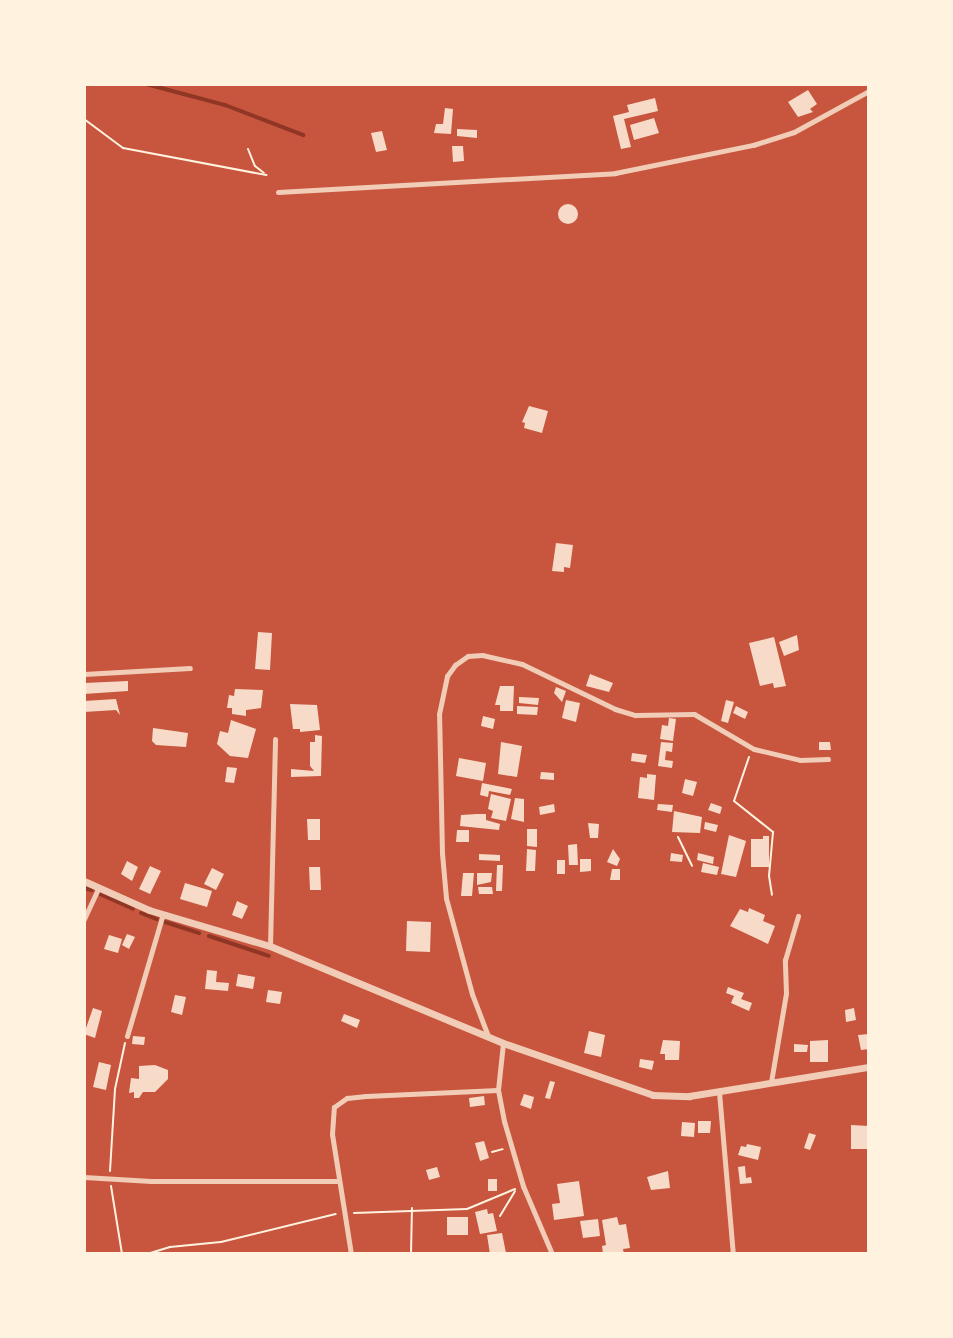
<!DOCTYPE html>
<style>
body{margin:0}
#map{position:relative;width:953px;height:1338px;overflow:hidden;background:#c8553d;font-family:"Libre Baskerville",serif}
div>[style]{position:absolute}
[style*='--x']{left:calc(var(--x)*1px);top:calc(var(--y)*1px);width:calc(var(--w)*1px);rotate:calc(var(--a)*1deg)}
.stream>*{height:4px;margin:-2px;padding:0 2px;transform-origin:2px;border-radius:2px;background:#8f3625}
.building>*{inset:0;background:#f7dbc8}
.round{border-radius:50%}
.path>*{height:2px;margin:-1px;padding:0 1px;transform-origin:1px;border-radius:1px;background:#fff3e0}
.minor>*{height:5px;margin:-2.5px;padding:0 2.5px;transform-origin:2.5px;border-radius:2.5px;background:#f1ccb7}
.tertiary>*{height:7px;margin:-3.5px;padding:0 3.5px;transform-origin:3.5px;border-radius:3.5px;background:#f1ccb7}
span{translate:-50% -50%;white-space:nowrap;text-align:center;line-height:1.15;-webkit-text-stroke:6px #fff3e0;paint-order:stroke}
.frame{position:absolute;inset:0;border:86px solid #fff3e0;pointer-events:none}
</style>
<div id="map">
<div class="stream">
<div style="--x:146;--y:84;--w:82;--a:14.9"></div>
<div style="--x:225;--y:105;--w:84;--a:21"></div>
<div style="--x:84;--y:888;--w:8;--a:14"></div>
<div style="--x:100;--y:894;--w:36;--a:24"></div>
<div style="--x:141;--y:913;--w:17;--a:21"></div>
<div style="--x:165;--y:922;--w:36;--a:18"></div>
<div style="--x:209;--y:936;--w:63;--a:18.4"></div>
</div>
<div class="building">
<div style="clip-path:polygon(808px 90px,817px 104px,810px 109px,813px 112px,798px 117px,788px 102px)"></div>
<div style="clip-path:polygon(655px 98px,658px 111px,624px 119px,631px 147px,621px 149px,613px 116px,629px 112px,627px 105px)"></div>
<div style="clip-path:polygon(445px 108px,453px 109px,451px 134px,434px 133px,436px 124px,443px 124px)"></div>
<div style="clip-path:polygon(654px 118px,659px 133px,634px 140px,630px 125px)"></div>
<div style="clip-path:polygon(457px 129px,477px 130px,477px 138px,457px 136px)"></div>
<div style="clip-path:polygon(382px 131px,387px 150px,376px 152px,371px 133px)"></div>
<div style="clip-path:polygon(452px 146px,463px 146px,464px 161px,453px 162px)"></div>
<div class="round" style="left:558px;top:204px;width:20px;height:20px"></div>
<div style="clip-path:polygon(529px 406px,548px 411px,542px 433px,524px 428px,525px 423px,522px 422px)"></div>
<div style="clip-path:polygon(556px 543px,573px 545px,570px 568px,564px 567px,564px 572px,552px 571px)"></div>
<div style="clip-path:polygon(258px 632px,272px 633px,270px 670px,255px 669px)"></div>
<div style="clip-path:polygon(797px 635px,799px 650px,784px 656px,779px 642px)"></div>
<div style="clip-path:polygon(774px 637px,786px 686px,774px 688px,773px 683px,760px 686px,749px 643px)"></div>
<div style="clip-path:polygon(590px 674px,613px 683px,609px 692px,586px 686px)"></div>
<div style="clip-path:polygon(128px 681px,128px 691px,84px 694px,84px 683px)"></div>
<div style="clip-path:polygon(500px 686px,514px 686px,513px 711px,500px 711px,500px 705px,495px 705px)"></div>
<div style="clip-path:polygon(556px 687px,566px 691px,562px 702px,554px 693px)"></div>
<div style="clip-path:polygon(235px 689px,263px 690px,261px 708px,246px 710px,246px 716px,232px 714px,232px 708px,227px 708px,229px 695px,234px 696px)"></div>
<div style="clip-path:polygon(519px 697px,539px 698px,538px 705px,519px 703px)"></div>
<div style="clip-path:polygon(116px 699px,120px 715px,116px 710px,84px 712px,84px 701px)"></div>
<div style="clip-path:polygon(566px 700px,580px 703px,576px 722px,562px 718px)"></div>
<div style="clip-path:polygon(726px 700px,734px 702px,728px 723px,721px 721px)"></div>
<div style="clip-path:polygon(290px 704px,317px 705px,320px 730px,300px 732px,300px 729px,293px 729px)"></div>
<div style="clip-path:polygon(517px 706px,538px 707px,537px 715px,517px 714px)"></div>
<div style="clip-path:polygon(736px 706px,748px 712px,745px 719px,733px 713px)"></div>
<div style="clip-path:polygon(483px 716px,495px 719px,493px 729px,481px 726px)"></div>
<div style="clip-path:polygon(669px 718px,676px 719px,673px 741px,660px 739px,662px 725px,668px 726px)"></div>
<div style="clip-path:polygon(231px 720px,256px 729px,248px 758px,230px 756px,217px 744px,220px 731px,228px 733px)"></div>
<div style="clip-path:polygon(153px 728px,188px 733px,186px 747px,156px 745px,152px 741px)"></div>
<div style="clip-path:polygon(315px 735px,322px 736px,321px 776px,291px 777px,291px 769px,314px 771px,310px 766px,310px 742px,315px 742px)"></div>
<div style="clip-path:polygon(501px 742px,522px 746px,517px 777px,498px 774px)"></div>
<div style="clip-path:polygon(661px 742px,673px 743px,672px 752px,666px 751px,665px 760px,673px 761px,672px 768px,658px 766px)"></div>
<div style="clip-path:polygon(819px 742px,830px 742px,831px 750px,819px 750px)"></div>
<div style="clip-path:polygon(632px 753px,647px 755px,645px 763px,631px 761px)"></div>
<div style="clip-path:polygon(459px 758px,486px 763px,483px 781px,456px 776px)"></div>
<div style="clip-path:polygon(227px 767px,237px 768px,234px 783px,225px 782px)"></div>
<div style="clip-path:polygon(541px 772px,554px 773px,554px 780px,540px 779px)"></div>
<div style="clip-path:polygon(647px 774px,656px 775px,654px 800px,638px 798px,640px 777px,647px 778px)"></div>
<div style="clip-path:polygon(685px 779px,697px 782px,693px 796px,682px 793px)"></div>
<div style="clip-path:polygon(482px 783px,512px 789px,510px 795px,489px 791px,488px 797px,480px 795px)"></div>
<div style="clip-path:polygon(491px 794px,511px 799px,506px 821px,491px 818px,493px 811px,488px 809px)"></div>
<div style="clip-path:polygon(515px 798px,524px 799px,524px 822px,511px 819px)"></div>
<div style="clip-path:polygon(711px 803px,722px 807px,720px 814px,708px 810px)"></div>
<div style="clip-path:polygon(554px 804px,555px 812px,540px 815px,539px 807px)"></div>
<div style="clip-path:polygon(658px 804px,673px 805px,672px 812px,657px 810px)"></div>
<div style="clip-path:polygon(674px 811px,702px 817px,700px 833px,672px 832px)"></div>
<div style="clip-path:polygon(477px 814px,486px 814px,486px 820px,500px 824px,499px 830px,460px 826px,461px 815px)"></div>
<div style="clip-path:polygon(307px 819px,320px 819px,320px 840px,308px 840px)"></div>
<div style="clip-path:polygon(705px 822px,718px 825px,716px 832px,704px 829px)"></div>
<div style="clip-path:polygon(588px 823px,599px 824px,598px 838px,590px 838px)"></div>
<div style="clip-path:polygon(527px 829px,537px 829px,537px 847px,527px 846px)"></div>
<div style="clip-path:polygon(457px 830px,469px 830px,469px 842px,456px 842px)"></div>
<div style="clip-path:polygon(729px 835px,746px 841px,736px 877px,721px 874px)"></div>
<div style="clip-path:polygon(763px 836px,769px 836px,769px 867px,751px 867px,751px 839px,763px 839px)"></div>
<div style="clip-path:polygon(577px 844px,578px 865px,569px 865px,568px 845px)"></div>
<div style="clip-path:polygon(527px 849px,536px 850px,535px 871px,526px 871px)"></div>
<div style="clip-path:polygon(613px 849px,620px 859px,617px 866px,607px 862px)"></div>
<div style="clip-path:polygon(671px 853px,683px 855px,682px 862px,670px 861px)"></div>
<div style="clip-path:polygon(698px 853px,714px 857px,713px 864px,697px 860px)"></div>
<div style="clip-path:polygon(479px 854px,500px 855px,500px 861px,479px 860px)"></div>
<div style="clip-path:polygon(580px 859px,591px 859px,591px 871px,580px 872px)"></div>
<div style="clip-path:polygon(557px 860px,565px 860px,565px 874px,557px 874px)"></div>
<div style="clip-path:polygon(127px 861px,138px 867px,132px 881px,121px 874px)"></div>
<div style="clip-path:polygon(703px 863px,719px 867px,717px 875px,701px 872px)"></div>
<div style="clip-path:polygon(497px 865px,503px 865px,502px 891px,496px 891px)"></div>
<div style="clip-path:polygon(150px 866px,161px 871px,150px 894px,139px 889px)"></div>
<div style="clip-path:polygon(309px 867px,320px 867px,321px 890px,310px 890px)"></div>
<div style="clip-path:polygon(212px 868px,224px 874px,216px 890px,204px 884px)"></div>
<div style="clip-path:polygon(612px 869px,620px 869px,620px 880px,610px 880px)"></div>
<div style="clip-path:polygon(463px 873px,474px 873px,472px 896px,461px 896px)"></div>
<div style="clip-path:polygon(477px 873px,492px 873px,491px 882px,477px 885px)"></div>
<div style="clip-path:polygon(185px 883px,212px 891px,207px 907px,180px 899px)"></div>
<div style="clip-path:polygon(478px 887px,492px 887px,493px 894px,479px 894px)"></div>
<div style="clip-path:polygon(237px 901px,248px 906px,242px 919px,232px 915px)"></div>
<div style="clip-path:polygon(749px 908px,765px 915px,763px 921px,775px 926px,768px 944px,730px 926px,740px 909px,748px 912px)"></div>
<div style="clip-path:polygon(407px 921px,431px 922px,430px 952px,406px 951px)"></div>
<div style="clip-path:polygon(127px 934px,135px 937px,129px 949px,122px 945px)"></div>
<div style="clip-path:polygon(109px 935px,122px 939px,118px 953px,104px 949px)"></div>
<div style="clip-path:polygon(207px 970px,217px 971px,216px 982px,229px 983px,228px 991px,205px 989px)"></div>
<div style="clip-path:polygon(238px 974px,255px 977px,253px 989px,236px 986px)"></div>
<div style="clip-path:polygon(728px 987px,744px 993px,741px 999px,752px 1003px,749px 1011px,731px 1003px,734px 996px,726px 993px)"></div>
<div style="clip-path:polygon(268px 990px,282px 992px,280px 1004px,266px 1002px)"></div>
<div style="clip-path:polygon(175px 995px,186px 997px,182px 1015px,171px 1012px)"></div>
<div style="clip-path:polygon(93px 1008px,102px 1011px,95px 1038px,84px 1034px)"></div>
<div style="clip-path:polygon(854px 1008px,856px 1020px,846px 1022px,845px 1010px)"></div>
<div style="clip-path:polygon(344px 1014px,360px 1020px,357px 1028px,341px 1021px)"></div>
<div style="clip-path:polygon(589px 1031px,605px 1035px,601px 1057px,584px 1053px)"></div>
<div style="clip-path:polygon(869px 1034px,869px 1049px,861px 1050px,858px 1035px)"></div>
<div style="clip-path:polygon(133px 1036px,145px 1037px,144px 1045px,132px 1044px)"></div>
<div style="clip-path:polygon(663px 1040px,680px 1041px,679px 1060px,665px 1060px,665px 1054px,660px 1054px)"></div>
<div style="clip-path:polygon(828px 1040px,828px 1062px,810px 1062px,810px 1041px)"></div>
<div style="clip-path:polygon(794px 1044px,808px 1045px,807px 1052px,794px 1052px)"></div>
<div style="clip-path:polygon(640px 1059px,654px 1061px,652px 1070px,639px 1067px)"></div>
<div style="clip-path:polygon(99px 1062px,111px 1065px,106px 1090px,93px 1087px)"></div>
<div style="clip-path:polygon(155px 1065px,168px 1070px,168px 1079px,155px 1092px,143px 1092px,139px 1098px,134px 1098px,134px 1092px,129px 1093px,131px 1078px,139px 1079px,139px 1066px)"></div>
<div style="clip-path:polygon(550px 1081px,555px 1082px,550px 1099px,545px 1098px)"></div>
<div style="clip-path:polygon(524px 1094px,534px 1097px,531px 1109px,520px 1105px)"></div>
<div style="clip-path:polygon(484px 1096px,485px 1105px,470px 1107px,469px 1098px)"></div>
<div style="clip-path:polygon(698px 1121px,711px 1121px,710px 1133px,698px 1133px)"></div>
<div style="clip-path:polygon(682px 1122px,695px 1123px,694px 1137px,681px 1136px)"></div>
<div style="clip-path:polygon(851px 1125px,869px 1126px,869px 1149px,851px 1149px)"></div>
<div style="clip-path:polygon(809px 1133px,816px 1135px,810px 1150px,804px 1148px)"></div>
<div style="clip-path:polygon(484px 1141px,489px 1158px,480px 1161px,475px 1143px)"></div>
<div style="clip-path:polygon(747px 1144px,761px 1147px,758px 1160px,738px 1155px,741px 1146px,746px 1147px)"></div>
<div style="clip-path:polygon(745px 1166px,746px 1178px,751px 1177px,752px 1183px,740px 1184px,738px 1167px)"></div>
<div style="clip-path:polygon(437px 1167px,440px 1177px,429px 1180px,426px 1170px)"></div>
<div style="clip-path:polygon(668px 1171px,670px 1188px,651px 1190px,647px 1177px)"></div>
<div style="clip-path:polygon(488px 1179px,497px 1179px,497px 1191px,488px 1191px)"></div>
<div style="clip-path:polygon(579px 1181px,584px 1216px,554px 1220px,552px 1204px,560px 1203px,557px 1184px)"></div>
<div style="clip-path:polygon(487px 1209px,488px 1214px,493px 1213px,497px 1231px,480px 1234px,475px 1212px)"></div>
<div style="clip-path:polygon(447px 1217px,468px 1217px,468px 1235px,447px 1235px)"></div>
<div style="clip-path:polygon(617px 1217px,619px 1225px,626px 1224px,630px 1248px,623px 1249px,624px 1254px,603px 1254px,602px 1246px,606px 1245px,602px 1220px)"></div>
<div style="clip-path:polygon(598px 1219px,600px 1236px,583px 1238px,580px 1221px)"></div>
<div style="clip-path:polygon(502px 1233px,506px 1253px,490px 1254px,487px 1235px)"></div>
</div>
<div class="path">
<div style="--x:84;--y:119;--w:49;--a:36.6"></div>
<div style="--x:123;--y:148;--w:146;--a:10.7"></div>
<div style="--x:248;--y:149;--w:18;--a:68"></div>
<div style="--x:255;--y:166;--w:11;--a:38"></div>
<div style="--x:749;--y:757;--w:46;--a:108.8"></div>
<div style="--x:734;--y:801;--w:50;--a:38.5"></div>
<div style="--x:773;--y:832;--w:44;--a:95.2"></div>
<div style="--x:769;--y:876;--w:19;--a:81"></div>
<div style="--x:678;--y:837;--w:32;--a:64"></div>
<div style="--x:492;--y:1152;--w:11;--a:-15"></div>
<div style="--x:110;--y:1171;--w:82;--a:-86.5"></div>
<div style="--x:115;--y:1089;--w:47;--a:-77.7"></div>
<div style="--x:111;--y:1186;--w:69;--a:80.8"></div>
<div style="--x:354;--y:1213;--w:113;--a:-2"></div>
<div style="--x:467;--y:1209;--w:52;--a:-22.6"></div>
<div style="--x:500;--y:1216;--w:29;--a:-59"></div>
<div style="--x:147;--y:1254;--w:24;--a:-17"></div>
<div style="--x:170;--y:1247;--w:51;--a:-5.6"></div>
<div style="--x:221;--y:1242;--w:118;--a:-13.7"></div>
<div style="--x:411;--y:1254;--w:46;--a:-88.8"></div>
</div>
<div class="minor">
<div style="--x:278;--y:192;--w:338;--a:-3.2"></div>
<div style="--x:615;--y:173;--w:141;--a:-11.5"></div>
<div style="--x:753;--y:145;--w:43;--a:-17.6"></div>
<div style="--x:794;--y:132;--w:85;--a:-28.7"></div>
<div style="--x:84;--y:674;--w:106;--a:-3.2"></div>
<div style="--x:84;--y:919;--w:35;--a:-65"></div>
<div style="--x:270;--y:946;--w:207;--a:-88.6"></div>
<div style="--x:127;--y:1036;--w:127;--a:-73.6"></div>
<div style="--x:488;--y:1036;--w:45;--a:-110.9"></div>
<div style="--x:472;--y:994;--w:99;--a:-105.2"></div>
<div style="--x:446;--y:898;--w:45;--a:-95.1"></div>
<div style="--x:442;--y:853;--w:139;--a:-91.2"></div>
<div style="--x:439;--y:714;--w:39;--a:-78"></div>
<div style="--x:447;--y:676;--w:14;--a:-54"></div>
<div style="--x:455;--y:665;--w:16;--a:-35"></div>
<div style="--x:468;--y:656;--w:14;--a:-4"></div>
<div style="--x:482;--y:655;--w:41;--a:12.7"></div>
<div style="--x:522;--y:664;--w:103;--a:25.8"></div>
<div style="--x:615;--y:709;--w:21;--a:17"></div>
<div style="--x:635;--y:715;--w:59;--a:-1"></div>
<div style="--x:694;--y:714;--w:69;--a:30.3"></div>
<div style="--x:754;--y:749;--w:47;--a:13.4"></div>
<div style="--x:800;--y:760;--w:28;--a:-2"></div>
<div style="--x:503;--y:1043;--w:47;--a:96.1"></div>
<div style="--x:498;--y:1090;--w:32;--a:79"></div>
<div style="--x:504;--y:1121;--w:68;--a:73.7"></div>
<div style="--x:523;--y:1186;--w:74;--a:66.9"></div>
<div style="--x:771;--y:1082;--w:90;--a:-80.4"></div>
<div style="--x:786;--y:993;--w:33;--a:-92"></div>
<div style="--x:785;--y:960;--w:46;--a:-73.5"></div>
<div style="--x:719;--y:1092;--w:163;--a:85.1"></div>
<div style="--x:84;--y:1177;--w:67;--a:3.4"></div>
<div style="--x:151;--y:1181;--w:188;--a:0"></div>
<div style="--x:351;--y:1254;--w:121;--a:-99"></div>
<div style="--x:332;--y:1134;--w:27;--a:-86"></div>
<div style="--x:334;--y:1107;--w:16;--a:-35"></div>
<div style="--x:347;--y:1098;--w:19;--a:-6"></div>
<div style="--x:366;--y:1096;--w:132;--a:-2.6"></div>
</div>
<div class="tertiary">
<div style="--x:84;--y:881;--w:71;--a:24"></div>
<div style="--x:149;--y:910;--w:126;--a:16.6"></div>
<div style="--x:270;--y:946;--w:252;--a:22.6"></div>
<div style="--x:503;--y:1043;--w:159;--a:19.1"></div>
<div style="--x:653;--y:1095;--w:36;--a:2"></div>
<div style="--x:689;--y:1096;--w:182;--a:-9.2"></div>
</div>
<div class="frame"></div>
</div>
